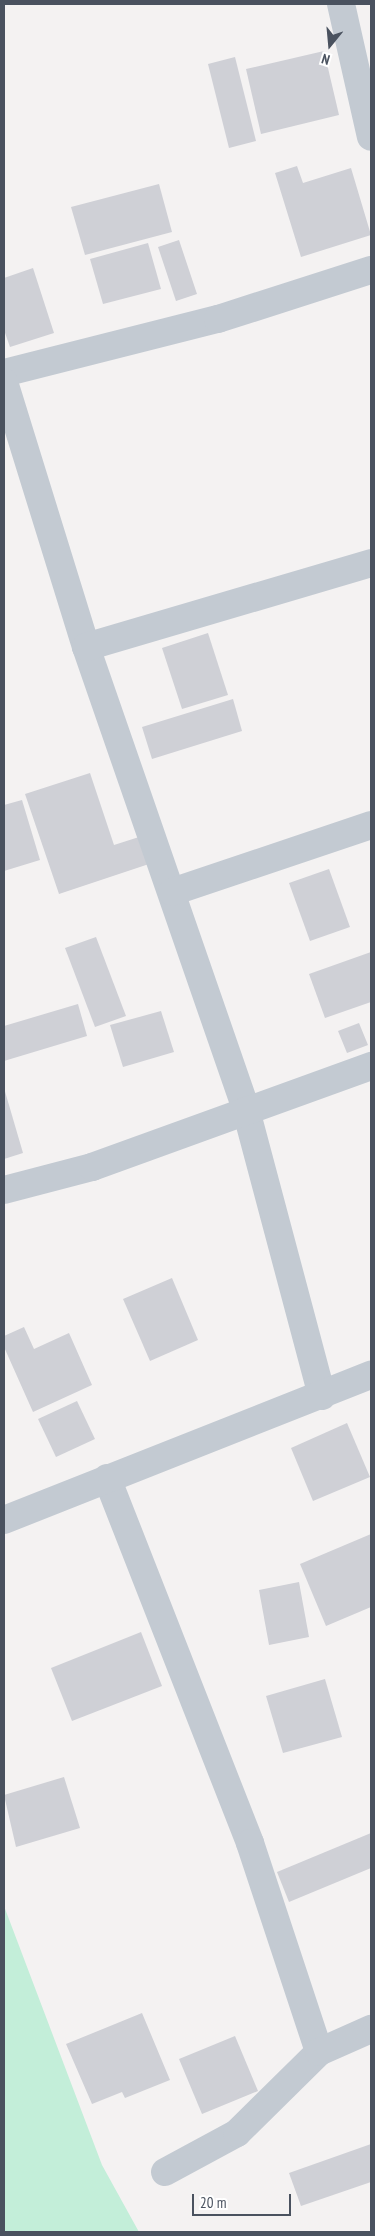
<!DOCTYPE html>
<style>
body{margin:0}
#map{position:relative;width:375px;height:2236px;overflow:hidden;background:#f4f2f2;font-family:"PT Sans Narrow",sans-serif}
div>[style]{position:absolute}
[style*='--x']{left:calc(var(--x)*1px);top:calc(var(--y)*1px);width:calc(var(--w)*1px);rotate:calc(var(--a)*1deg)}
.green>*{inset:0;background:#c3eed9}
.building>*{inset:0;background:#cfd0d6}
.minor>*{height:28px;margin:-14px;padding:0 14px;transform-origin:14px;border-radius:14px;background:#c3cad2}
span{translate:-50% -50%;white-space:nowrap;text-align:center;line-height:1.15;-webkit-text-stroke:4px #fff;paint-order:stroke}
.frame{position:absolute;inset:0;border:5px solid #4a525f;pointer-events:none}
.north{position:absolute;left:305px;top:20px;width:50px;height:50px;-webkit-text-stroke:4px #fff;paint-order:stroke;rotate:197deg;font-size:14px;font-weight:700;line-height:20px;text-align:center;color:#4a525f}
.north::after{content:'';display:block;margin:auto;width:18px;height:22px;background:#4a525f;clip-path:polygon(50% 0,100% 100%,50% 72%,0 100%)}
.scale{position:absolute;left:192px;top:2194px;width:99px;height:22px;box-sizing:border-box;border:2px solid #4a525f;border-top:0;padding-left:6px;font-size:15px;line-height:18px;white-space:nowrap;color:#4a525f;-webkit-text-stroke:4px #fff;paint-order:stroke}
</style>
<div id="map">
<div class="green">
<div style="clip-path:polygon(4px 1906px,102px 2165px,139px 2232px,4px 2232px)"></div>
</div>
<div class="building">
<div style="clip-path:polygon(324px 51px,339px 115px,261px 134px,246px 69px)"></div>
<div style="clip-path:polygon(235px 57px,256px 141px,229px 148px,208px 64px)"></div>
<div style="clip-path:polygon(297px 166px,303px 183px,351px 168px,371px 235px,301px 257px,275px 173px)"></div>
<div style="clip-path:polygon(159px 184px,172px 232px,85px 255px,71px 207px)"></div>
<div style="clip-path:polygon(179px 240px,197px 294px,176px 301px,158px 247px)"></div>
<div style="clip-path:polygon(148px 243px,161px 289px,103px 304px,90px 259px)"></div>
<div style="clip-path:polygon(33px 268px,54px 333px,10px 347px,4px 330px,4px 278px)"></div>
<div style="clip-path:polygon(208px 633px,228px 695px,182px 709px,162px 648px)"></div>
<div style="clip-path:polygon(233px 699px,242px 731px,152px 759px,142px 727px)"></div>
<div style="clip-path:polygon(90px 773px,114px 845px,139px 837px,149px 864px,59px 894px,25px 794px)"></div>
<div style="clip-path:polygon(22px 800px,40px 860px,4px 871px,4px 805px)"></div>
<div style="clip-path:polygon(329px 869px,350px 927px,310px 941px,289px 883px)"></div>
<div style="clip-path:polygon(96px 937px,126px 1016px,95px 1027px,65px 948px)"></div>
<div style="clip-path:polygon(371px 952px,371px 1002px,325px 1018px,309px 974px)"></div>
<div style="clip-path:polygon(78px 1004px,87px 1036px,4px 1061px,4px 1026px)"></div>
<div style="clip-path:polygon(161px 1011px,174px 1052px,123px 1067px,110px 1025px)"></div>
<div style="clip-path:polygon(359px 1023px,368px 1045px,347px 1053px,338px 1031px)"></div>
<div style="clip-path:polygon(4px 1088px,23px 1153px,4px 1159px)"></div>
<div style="clip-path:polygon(172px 1278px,198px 1340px,150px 1361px,123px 1299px)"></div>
<div style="clip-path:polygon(24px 1327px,34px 1349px,69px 1333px,92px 1385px,33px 1412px,4px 1347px,4px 1336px)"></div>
<div style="clip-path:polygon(77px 1401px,95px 1439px,56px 1457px,38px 1419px)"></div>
<div style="clip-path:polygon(347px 1423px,370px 1477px,313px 1501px,291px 1448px)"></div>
<div style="clip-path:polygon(371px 1534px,371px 1607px,326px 1626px,300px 1564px)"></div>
<div style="clip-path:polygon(299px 1582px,309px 1637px,269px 1645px,259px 1590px)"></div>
<div style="clip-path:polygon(141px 1632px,162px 1686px,72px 1721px,51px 1668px)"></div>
<div style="clip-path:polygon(325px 1679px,342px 1737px,283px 1753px,266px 1696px)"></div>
<div style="clip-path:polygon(64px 1777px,80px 1828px,16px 1847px,4px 1795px)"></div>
<div style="clip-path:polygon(371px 1833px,371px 1868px,289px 1902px,277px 1872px)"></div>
<div style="clip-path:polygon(142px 2013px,170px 2080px,125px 2098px,122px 2092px,92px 2104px,66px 2044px)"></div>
<div style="clip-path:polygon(235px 2036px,258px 2091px,202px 2114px,179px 2059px)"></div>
<div style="clip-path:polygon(371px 2144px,371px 2182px,301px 2206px,289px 2173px)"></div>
</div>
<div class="minor">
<div style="--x:341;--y:4;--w:136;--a:77.3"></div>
<div style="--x:4;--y:373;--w:221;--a:-14.2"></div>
<div style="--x:218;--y:319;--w:161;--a:-17.8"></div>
<div style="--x:4;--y:382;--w:277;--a:72.8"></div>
<div style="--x:86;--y:647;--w:490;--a:70.9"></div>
<div style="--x:246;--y:1110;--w:296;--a:75.1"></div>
<div style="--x:86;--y:647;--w:297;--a:-16.4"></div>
<div style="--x:172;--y:892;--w:210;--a:-18.6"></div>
<div style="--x:4;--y:1190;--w:91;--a:-14.6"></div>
<div style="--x:92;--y:1167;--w:297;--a:-19.9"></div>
<div style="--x:107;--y:1478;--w:392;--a:68.6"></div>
<div style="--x:250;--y:1843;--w:220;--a:71.7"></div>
<div style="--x:4;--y:1520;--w:395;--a:-21.6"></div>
<div style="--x:165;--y:2172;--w:82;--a:-28.4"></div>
<div style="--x:237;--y:2133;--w:115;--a:-44.6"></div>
<div style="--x:319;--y:2052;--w:57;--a:-23.9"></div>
</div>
<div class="frame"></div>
<div class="north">N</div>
<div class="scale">20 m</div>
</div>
